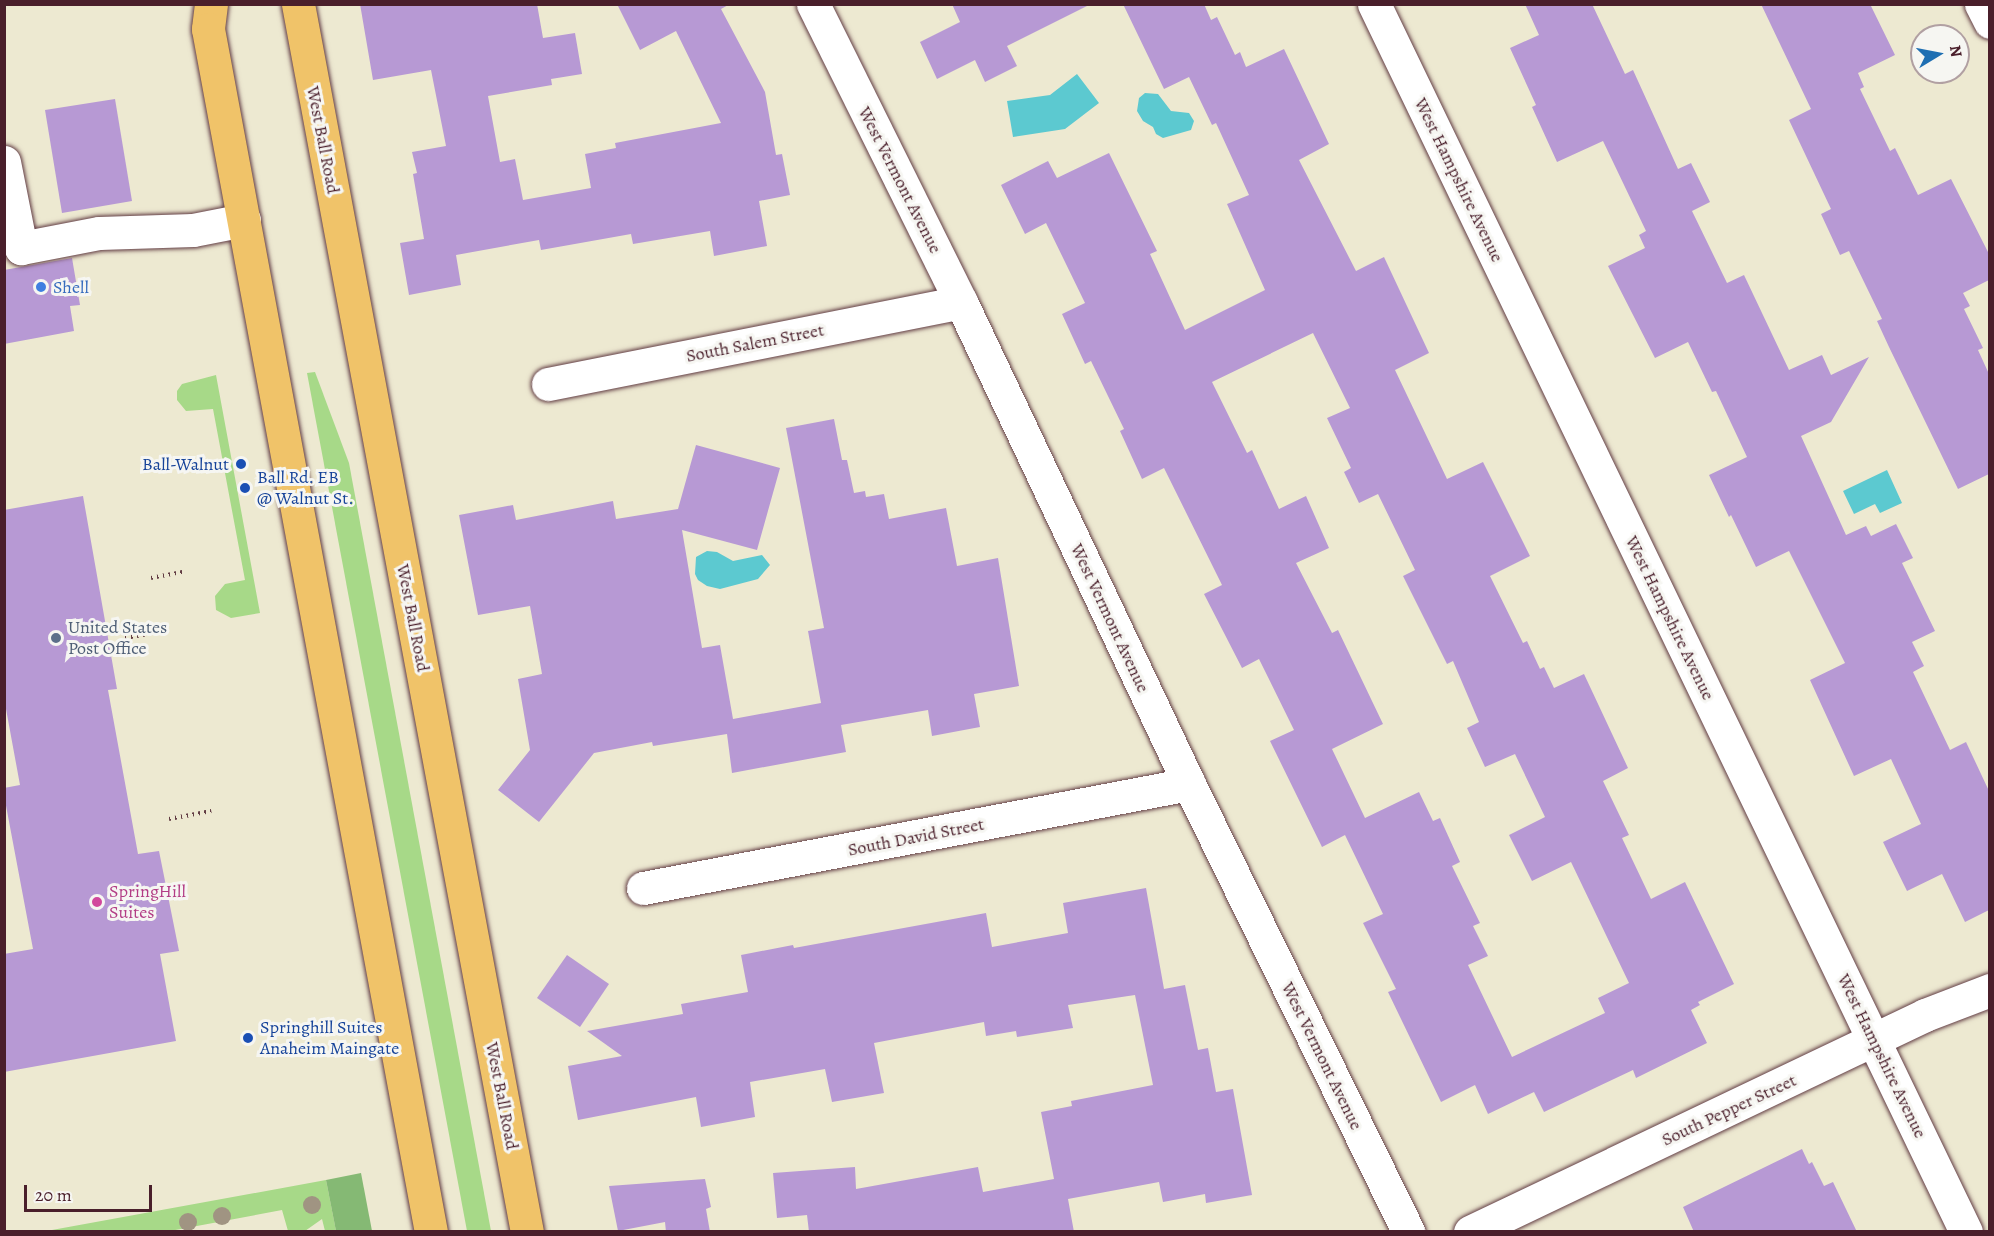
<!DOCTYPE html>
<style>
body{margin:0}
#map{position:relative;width:1994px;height:1236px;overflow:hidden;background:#ede9d1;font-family:Alegreya,serif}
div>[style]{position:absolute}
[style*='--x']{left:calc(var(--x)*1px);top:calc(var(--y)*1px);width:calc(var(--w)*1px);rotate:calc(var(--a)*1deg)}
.green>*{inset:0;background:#a7d988}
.forest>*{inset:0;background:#85b974}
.water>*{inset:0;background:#5cc9d0}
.building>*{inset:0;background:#b799d4}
.path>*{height:4px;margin-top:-2px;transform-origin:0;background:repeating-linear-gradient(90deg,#623d44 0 1.5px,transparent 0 6px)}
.roads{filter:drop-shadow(0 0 2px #623d44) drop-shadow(0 0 2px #623d44)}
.minor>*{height:33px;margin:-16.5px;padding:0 16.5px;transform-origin:16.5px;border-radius:16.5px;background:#fff}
.major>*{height:33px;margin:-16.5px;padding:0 16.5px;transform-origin:16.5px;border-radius:16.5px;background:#f0c369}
.trees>*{width:18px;height:18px;margin:-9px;border-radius:50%;background:#a09482}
.dots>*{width:16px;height:16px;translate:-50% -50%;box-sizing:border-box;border:3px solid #f6f6f2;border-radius:50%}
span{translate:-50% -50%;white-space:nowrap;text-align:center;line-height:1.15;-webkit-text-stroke:6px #f6f6f2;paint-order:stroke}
.street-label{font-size:18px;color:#4a1f2b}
.shop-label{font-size:18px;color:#366cbe}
.left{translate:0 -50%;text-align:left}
.transit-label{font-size:18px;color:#164399}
.right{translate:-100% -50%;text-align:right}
.service-label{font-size:18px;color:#4e5e75}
.hotel-label{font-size:18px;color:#b23c85}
.frame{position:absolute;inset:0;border:6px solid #4a1f2b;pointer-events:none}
.north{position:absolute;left:1910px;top:24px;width:60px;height:60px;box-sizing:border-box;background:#f6f6f2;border:2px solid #b1a0a2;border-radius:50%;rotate:80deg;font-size:16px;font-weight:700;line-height:24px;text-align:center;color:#4a1f2b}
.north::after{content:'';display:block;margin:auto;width:21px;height:27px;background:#1f6fb2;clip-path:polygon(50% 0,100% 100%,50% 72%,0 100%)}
.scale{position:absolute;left:24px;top:1185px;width:128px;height:27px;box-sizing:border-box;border:3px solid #4a1f2b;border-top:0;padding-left:8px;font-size:18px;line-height:21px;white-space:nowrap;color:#4a1f2b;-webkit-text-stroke:4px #f6f6f2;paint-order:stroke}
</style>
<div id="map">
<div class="green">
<div style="clip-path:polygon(315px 372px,349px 463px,491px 1231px,467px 1231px,307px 373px)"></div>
<div style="clip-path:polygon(216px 375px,260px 613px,231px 618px,216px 610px,215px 596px,225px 584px,245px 580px,213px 409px,186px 411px,177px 400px,177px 391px,182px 384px)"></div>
<div style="clip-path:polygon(326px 1180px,336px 1231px,325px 1231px,322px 1219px,305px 1231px,288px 1231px,282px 1210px,170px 1231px,41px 1232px)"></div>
</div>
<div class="forest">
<div style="clip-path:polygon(361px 1173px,372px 1231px,336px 1231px,326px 1180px)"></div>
</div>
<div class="water">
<div style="clip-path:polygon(1077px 74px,1099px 103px,1065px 129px,1013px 137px,1007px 101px,1050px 95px)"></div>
<div style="clip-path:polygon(1145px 93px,1158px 94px,1171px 111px,1189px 113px,1194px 121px,1191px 130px,1163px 138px,1156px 134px,1153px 127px,1143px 121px,1137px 111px,1139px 98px)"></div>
<div style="clip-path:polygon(1887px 470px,1902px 503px,1880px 513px,1875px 504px,1854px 514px,1843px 491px)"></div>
<div style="clip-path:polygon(707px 551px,717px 552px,733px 561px,762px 555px,770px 565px,758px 579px,720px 589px,707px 586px,698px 580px,695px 574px,696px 557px)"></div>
</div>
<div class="building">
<div style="clip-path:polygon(360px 4px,537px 4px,543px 38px,575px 33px,582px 74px,551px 79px,552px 85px,488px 96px,500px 162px,515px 159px,523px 200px,591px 188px,585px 154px,616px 148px,615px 143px,721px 123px,676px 31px,640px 50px,617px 4px,730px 4px,721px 9px,765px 92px,776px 155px,782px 154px,790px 195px,759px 201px,767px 246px,714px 256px,710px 231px,633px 244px,631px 234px,541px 250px,539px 240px,456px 255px,461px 285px,409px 295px,400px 243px,424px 239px,413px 174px,417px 173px,412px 152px,446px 146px,431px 70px,373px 80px)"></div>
<div style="clip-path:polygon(952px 4px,1091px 4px,1007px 46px,1017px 66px,985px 82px,975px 60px,937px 79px,920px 42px,960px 22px)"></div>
<div style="clip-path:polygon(evenodd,1123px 4px,1204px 4px,1211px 20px,1217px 17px,1235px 55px,1240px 52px,1246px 67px,1284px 49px,1329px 144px,1299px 160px,1356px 271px,1384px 257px,1429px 353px,1395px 370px,1447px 479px,1483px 462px,1530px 556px,1490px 576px,1523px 643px,1527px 641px,1540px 669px,1544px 667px,1554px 688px,1584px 674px,1628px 768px,1603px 781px,1629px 835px,1622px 838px,1651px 899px,1685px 882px,1734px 984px,1698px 1002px,1700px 1005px,1691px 1010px,1707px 1043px,1636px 1078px,1633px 1070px,1544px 1112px,1534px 1092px,1488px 1114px,1475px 1085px,1441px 1102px,1388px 992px,1396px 989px,1363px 923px,1383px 914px,1345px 835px,1322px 847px,1270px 741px,1294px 730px,1259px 659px,1242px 668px,1204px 594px,1222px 585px,1164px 468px,1142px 479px,1120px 431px,1124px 429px,1091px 361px,1085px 364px,1062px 314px,1085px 303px,1046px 223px,1025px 234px,1001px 185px,1048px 161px,1057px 178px,1109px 153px,1157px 251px,1150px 254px,1185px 330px,1265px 290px,1227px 204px,1249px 195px,1216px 123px,1212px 125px,1189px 77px,1164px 89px,1123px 4px,1313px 333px,1350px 408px,1327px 418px,1351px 468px,1344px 472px,1359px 503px,1378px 494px,1415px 570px,1403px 576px,1447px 664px,1453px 661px,1479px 722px,1467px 728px,1485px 767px,1515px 754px,1545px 817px,1509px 835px,1532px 881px,1571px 862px,1629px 983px,1598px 998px,1605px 1013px,1512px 1057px,1468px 965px,1488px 956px,1473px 926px,1480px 923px,1452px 866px,1460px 862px,1440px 818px,1433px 821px,1419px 792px,1365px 818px,1332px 749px,1383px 724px,1338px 630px,1332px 633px,1296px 563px,1329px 548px,1306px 496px,1279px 509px,1252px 450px,1247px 453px,1212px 382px,1313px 333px)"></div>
<div style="clip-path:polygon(1525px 4px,1592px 4px,1625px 74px,1633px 70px,1678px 169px,1691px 163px,1710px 202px,1692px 211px,1727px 283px,1744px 275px,1789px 370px,1822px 355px,1831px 375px,1869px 357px,1831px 422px,1801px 436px,1846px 535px,1866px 526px,1871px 536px,1896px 524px,1913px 558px,1902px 563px,1935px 631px,1912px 642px,1924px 666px,1913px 672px,1950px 750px,1966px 742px,1989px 791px,1989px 910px,1965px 922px,1942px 874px,1907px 891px,1883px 842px,1921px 824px,1891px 759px,1854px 776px,1810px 680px,1845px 663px,1789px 551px,1756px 567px,1731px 515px,1729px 517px,1709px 475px,1747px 457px,1716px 391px,1712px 392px,1688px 342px,1655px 358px,1608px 266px,1645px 248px,1639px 235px,1646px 231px,1603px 141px,1557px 162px,1532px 107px,1536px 105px,1510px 48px,1539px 35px)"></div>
<div style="clip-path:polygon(1761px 4px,1870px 4px,1895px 55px,1858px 73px,1864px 87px,1860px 89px,1890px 151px,1895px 148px,1918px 195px,1951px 179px,1989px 254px,1989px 280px,1963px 293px,1970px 306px,1964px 309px,1983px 348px,1978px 350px,1989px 374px,1989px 474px,1958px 489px,1889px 347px,1877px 321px,1882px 319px,1849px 251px,1840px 255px,1821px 214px,1831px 209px,1789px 120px,1811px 109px)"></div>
<div style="clip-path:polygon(115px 99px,132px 201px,62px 213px,45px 110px)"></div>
<div style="clip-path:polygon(72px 258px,80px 305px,70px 306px,74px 331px,4px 344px,4px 270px)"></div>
<div style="clip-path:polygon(834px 419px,842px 460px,847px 460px,854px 493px,865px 491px,866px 497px,884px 494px,889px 519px,946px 508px,957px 566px,998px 558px,1019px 686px,974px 694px,980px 727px,932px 736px,928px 710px,841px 725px,846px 752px,732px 773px,727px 734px,653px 746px,652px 742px,594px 753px,539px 822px,498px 790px,530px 750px,518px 679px,542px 674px,530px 606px,478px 615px,459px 515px,513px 505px,516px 520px,613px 501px,616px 519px,678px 509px,696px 445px,780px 468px,757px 550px,682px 530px,702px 648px,720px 645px,733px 719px,821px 703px,808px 631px,824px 628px,786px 428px)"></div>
<div style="clip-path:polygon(83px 496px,117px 689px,108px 690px,138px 854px,159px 851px,179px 951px,160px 954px,176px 1041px,4px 1072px,4px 954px,33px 949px,4px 795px,4px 788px,20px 785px,4px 698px,4px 510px)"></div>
<div style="clip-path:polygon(1146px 888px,1164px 989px,1185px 985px,1198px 1050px,1208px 1048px,1216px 1092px,1233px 1089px,1252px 1195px,1206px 1203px,1205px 1194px,1163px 1202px,1159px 1182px,1068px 1199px,1074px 1232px,809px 1232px,807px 1215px,777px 1218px,773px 1173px,855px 1167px,856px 1189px,978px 1167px,983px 1192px,1054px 1179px,1041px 1112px,1072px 1106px,1071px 1101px,1153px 1085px,1135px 995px,1068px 1005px,1073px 1028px,1017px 1037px,1016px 1031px,986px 1036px,984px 1022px,874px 1043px,884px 1093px,832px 1102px,825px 1069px,750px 1082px,755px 1117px,701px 1127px,696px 1097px,578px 1120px,568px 1066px,622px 1056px,587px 1031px,683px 1014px,681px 1004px,748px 992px,741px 955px,793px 945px,794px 948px,986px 913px,992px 947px,1068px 933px,1063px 903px)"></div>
<div style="clip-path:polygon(567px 955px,609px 984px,580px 1027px,537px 998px)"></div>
<div style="clip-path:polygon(1802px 1149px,1809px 1164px,1812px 1162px,1824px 1186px,1833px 1182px,1857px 1232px,1694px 1232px,1683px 1207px)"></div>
<div style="clip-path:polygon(705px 1179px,711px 1207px,706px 1209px,710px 1232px,666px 1232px,665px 1222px,618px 1231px,609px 1186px)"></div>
</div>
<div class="path">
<div style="--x:151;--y:578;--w:32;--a:-11"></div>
<div style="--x:125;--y:638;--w:35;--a:-10"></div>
<div style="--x:169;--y:819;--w:43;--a:-10.8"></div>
</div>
<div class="roads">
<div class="minor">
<div style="--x:813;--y:4;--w:333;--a:63.6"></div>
<div style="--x:961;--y:302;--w:533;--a:64.68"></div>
<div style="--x:1189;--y:784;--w:499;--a:63.9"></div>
<div style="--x:1374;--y:4;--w:1363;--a:64.26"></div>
<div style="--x:1981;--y:4;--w:20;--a:63"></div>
<div style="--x:4;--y:162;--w:88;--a:78.8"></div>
<div style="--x:21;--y:248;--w:79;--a:-10.9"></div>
<div style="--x:99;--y:233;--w:94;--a:-1.8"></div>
<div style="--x:193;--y:230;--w:52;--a:-11.1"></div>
<div style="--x:548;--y:384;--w:421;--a:-11.2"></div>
<div style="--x:643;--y:888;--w:556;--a:-10.78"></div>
<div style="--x:1470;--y:1232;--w:504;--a:-25.5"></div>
<div style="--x:1925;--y:1015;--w:70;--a:-21"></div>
</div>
<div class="major">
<div style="--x:211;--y:4;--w:25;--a:97"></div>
<div style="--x:208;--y:29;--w:1223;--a:79.5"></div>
<div style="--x:298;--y:4;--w:1249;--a:79.44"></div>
</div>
</div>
<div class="trees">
<div style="left:312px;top:1205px"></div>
<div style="left:222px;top:1216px"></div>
<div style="left:188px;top:1222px"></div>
</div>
<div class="dots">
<div style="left:41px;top:287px;background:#3f7fe0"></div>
<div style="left:241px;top:464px;background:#1a4fb4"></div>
<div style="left:245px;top:488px;background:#1a4fb4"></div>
<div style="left:56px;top:638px;background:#5c6f8a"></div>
<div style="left:97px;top:902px;background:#d1479c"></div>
<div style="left:248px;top:1038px;background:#1a4fb4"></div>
</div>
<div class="street-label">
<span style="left:323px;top:140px;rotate:79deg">West Ball Road</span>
<span style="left:900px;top:180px;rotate:63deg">West Vermont Avenue</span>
<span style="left:1459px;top:180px;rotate:64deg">West Hampshire Avenue</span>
<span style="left:755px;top:343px;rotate:-11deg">South Salem Street</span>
<span style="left:413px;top:618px;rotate:79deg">West Ball Road</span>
<span style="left:1110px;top:618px;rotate:65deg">West Vermont Avenue</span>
<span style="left:1670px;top:618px;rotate:64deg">West Hampshire Avenue</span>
<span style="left:916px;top:837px;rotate:-11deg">South David Street</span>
<span style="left:1322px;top:1056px;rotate:64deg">West Vermont Avenue</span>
<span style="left:1882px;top:1056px;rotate:64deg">West Hampshire Avenue</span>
<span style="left:502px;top:1096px;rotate:79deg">West Ball Road</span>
<span style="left:1729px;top:1110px;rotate:-25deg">South Pepper Street</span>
</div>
<div class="shop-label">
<span class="left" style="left:53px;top:287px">Shell</span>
</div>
<div class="transit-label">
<span class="right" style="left:229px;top:464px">Ball-Walnut</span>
<span class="left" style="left:257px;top:488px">Ball Rd. EB<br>@ Walnut St.</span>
<span class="left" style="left:260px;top:1038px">Springhill Suites<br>Anaheim Maingate</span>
</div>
<div class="service-label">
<span class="left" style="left:68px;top:638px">United States<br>Post Office</span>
</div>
<div class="hotel-label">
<span class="left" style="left:109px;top:902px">SpringHill<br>Suites</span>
</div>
<div class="frame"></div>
<div class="north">N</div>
<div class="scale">20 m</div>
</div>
